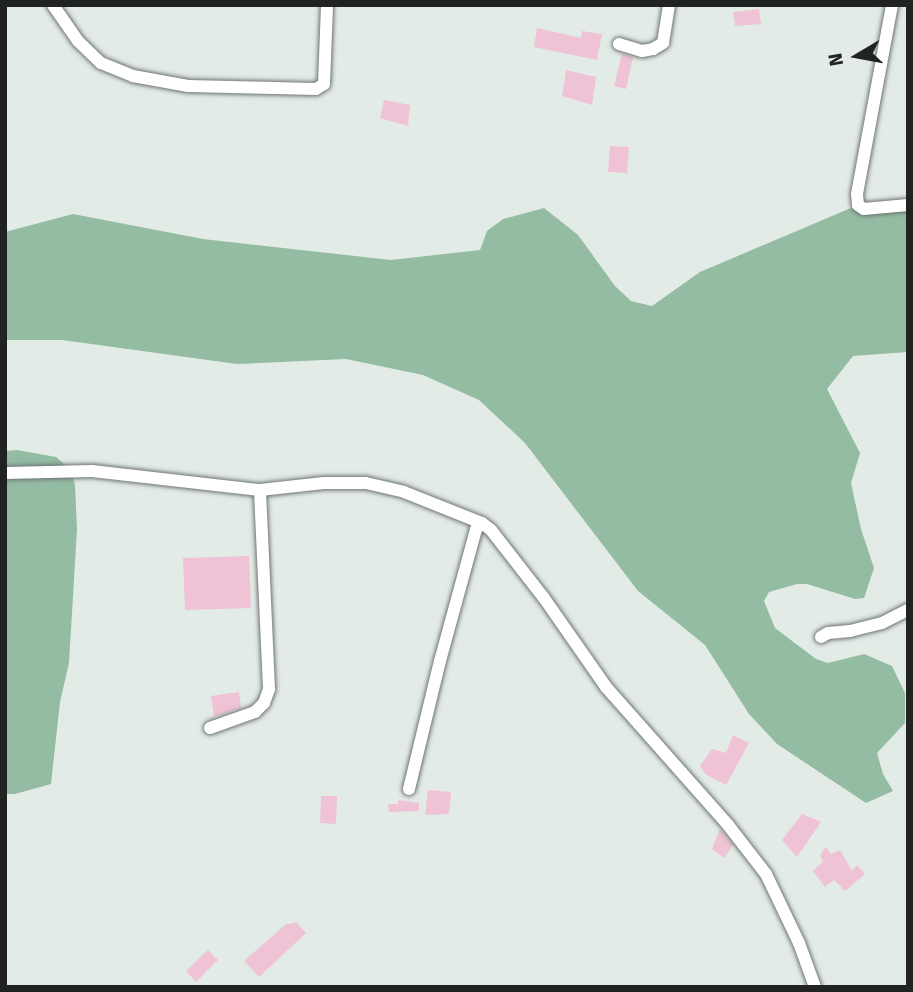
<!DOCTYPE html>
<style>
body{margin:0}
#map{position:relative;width:913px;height:992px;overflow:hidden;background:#e3ebe6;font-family:"Fira Sans",sans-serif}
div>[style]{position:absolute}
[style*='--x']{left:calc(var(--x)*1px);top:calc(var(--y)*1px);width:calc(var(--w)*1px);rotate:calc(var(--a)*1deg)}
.forest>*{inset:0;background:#94bca3}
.building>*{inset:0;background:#efc3d5}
.roads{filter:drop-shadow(0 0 2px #6f7672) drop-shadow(0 0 2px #6f7672)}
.street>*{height:12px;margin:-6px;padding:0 6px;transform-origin:6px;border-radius:6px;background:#fff}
span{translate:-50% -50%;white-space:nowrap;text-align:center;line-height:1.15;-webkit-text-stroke:7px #e3ebe6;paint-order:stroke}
.frame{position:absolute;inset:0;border:7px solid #202321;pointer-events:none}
.north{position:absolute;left:822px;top:21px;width:70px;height:70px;-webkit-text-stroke:5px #e3ebe6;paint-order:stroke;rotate:260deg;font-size:19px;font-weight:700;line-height:28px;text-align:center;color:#202321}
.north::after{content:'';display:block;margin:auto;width:24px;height:32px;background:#202321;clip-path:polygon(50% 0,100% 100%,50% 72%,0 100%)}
</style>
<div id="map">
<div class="forest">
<div style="clip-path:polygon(908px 202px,908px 352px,853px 356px,827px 389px,860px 453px,851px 483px,861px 529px,874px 568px,864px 598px,855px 599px,807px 584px,797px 584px,769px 592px,764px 601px,775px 628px,816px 659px,828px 663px,864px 654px,892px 666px,905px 693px,905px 723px,877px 753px,883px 774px,893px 791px,866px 803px,777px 744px,749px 714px,705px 645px,638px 591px,525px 443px,479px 400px,423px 375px,346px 359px,237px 364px,62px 340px,5px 340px,5px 232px,73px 214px,203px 239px,391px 260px,480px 250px,487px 231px,503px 219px,544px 208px,578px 235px,615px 286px,631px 301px,652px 306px,700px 272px,858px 205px)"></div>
<div style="clip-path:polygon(17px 450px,56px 457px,71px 470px,75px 485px,77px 529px,69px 663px,60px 702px,51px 784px,15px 794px,5px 794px,5px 451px)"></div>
</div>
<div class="building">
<div style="clip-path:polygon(759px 9px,761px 24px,735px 26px,733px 12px)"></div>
<div style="clip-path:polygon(537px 28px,581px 38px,582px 31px,602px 34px,597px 60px,534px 47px)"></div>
<div style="clip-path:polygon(622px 54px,633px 57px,626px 89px,614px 86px)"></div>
<div style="clip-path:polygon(566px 70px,596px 77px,592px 105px,562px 96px)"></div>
<div style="clip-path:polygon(384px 100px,410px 105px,408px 126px,380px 118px)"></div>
<div style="clip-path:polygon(610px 146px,629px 147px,627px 173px,608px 172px)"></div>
<div style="clip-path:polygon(249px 556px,251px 608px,185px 610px,183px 558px)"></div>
<div style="clip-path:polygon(239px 692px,241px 708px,214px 717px,211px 696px)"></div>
<div style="clip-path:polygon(733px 735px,749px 743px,726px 785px,705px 774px,700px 766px,712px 749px,726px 753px)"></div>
<div style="clip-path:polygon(428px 790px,451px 792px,449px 814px,425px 815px)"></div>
<div style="clip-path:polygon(321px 796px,337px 796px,336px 824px,320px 823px)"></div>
<div style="clip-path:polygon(398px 800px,419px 803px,419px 811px,389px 812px,388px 804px,398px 804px)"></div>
<div style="clip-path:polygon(802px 814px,821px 822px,797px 857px,782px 840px)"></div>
<div style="clip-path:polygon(720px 829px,733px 845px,724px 858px,712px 849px)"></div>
<div style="clip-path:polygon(826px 847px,831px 854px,840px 850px,852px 871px,857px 865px,865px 874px,845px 891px,834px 880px,825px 887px,813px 871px,823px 862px,820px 855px)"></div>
<div style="clip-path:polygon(296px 922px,306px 933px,259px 977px,244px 961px,285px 925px)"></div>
<div style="clip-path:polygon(208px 950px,218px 960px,196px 982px,186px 971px)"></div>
</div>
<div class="roads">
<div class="street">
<div style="--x:53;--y:5;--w:44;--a:55.2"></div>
<div style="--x:78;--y:41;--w:32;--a:44"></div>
<div style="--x:101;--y:63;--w:35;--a:22"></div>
<div style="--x:133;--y:76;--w:56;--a:10.3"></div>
<div style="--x:188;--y:86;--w:128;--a:1.3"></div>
<div style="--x:316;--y:89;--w:9;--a:-32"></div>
<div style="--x:324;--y:84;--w:79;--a:-87.8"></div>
<div style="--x:892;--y:5;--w:192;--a:100.5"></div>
<div style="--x:857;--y:194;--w:11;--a:85"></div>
<div style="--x:858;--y:205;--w:7;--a:34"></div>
<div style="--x:864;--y:209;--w:44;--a:-5.2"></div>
<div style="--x:619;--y:44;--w:24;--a:17"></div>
<div style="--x:642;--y:51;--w:11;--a:-10"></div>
<div style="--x:653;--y:49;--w:12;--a:-31"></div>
<div style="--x:663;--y:43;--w:38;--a:-81"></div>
<div style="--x:5;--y:473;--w:87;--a:-1.3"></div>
<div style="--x:92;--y:471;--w:169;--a:6.5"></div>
<div style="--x:260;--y:490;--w:64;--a:-6.2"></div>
<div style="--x:324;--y:483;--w:42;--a:0"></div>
<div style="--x:366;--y:483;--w:39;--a:13"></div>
<div style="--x:404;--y:492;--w:84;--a:21.7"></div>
<div style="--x:482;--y:523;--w:11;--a:38"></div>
<div style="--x:491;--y:530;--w:86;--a:52.1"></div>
<div style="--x:544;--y:598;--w:108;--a:55.1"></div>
<div style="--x:606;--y:687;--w:184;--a:48.5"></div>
<div style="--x:728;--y:825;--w:62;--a:52.2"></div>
<div style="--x:766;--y:874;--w:76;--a:64.4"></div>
<div style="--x:799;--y:943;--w:47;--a:70"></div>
<div style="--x:821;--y:637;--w:8;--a:-30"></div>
<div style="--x:828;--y:633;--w:22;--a:-5"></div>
<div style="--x:850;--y:631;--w:33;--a:-14"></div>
<div style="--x:882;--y:623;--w:29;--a:-27"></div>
<div style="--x:210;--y:728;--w:48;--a:-19.6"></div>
<div style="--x:255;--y:712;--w:13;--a:-45"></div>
<div style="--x:264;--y:703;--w:15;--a:-70"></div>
<div style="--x:269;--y:689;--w:199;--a:-92.6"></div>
<div style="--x:409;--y:789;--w:132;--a:-76.4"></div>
<div style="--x:440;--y:661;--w:137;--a:-74.7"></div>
<div style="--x:476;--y:529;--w:8;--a:-45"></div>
</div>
</div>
<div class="frame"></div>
<div class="north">N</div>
</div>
